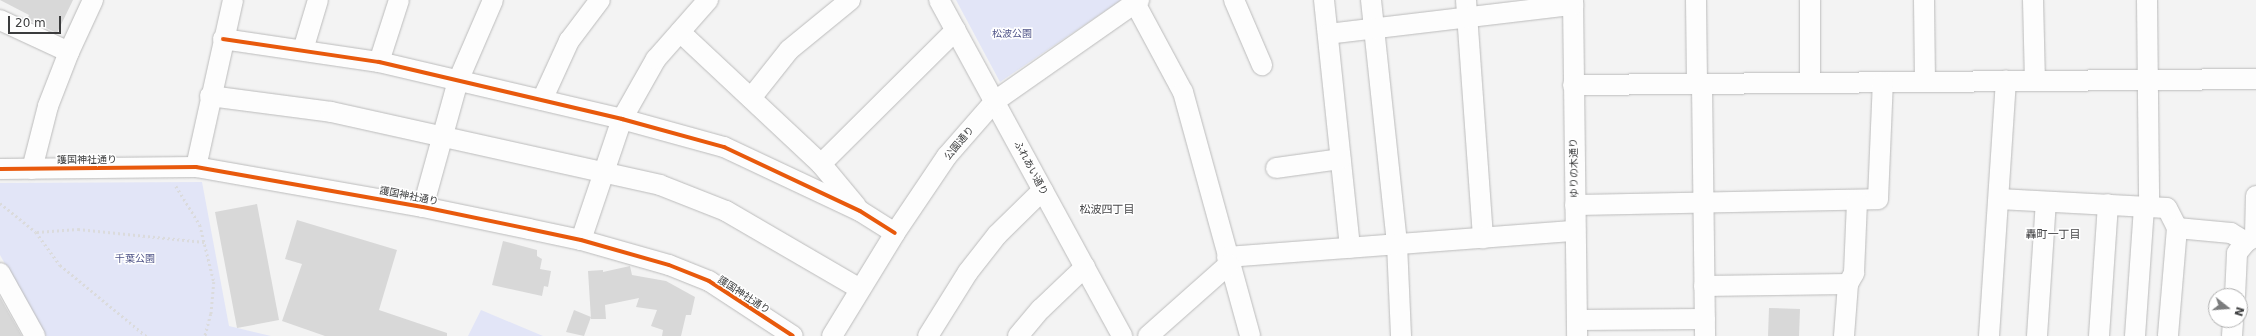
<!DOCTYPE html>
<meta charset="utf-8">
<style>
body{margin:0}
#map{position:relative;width:2256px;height:336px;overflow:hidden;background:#f3f3f3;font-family:"DejaVu Sans","Noto Sans JP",sans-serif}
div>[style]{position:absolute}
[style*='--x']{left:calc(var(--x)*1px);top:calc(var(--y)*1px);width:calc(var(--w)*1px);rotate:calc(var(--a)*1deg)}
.green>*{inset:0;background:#e2e5f7}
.building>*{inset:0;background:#d8d8d8}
.path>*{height:2.5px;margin-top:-1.25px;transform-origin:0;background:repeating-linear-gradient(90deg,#dbdbdc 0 2px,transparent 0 5px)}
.roads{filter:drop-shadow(0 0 1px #bbb) drop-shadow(0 0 1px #bbb)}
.minor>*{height:20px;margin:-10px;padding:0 10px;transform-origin:10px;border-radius:10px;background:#fdfdfd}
.cycleway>*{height:4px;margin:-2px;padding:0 2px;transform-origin:2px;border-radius:2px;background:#e8590c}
span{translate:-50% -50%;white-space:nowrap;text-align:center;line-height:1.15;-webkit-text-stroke:3px #fff;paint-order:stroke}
.park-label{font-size:10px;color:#4d5287}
.street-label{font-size:10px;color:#3b3c3d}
.neighbourhood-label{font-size:11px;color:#474749}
.north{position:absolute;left:2208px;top:288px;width:40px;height:40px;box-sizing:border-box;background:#fff;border:1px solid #b1b1b1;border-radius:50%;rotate:107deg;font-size:11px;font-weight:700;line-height:16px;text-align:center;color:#3b3c3d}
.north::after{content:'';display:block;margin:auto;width:14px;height:18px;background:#7b7c7d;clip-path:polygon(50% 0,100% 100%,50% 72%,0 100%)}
.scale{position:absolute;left:8px;top:16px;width:53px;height:18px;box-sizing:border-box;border:2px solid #3b3c3d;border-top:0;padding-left:5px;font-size:12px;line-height:14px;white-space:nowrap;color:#3b3c3d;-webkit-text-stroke:3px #fff;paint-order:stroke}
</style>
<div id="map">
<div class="green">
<div style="clip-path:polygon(956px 0,1121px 0,1000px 82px)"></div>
<div style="clip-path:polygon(202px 182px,229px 326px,271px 336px,46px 336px,0 255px,0 183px)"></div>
<div style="clip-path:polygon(481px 310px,543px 336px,468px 336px)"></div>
</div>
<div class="building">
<div style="clip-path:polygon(0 0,73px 0,57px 33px,27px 19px,29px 15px)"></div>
<div style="clip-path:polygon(257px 204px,279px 320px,237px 328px,215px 212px)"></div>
<div style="clip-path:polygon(297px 220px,397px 250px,379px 310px,447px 333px,447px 336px,325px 336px,282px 321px,302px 264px,285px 259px)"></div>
<div style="clip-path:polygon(503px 241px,537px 250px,537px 256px,542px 259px,540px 269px,551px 271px,548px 287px,544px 286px,542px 296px,492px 285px)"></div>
<div style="clip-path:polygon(630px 266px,632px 275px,666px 281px,695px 297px,691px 315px,686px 315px,681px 336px,662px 336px,663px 330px,651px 326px,657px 310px,636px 307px,639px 298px,605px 305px,606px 319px,591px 319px,588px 271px,603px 270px,603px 272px)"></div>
<div style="clip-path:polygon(0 297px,22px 336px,0 336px)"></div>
<div style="clip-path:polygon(1769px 308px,1800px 309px,1799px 336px,1768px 336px)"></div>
<div style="clip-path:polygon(574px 310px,591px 317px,584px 336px,566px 332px)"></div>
</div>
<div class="path">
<div style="--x:176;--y:186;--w:46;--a:58.4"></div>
<div style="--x:200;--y:225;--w:59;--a:76.2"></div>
<div style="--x:214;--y:282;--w:32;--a:95"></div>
<div style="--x:211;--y:314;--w:23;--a:105"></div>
<div style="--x:0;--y:203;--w:46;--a:38.9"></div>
<div style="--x:36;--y:232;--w:41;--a:54"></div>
<div style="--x:60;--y:265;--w:112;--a:39.5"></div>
<div style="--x:37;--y:232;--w:41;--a:-4.2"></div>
<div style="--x:78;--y:229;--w:127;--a:5.9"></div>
</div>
<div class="roads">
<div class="minor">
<div style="--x:939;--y:0;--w:383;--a:61.4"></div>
<div style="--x:1234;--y:0;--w:71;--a:66.7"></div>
<div style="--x:1324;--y:0;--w:249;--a:84"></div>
<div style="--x:1371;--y:0;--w:245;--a:83.9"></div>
<div style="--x:1397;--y:244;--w:92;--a:87.5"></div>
<div style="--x:1466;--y:0;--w:239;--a:85.9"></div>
<div style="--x:1573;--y:0;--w:336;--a:89.3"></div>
<div style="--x:1696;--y:0;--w:84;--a:89.3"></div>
<div style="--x:1810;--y:0;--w:83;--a:90"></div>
<div style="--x:1924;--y:0;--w:82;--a:89.3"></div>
<div style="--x:2033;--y:0;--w:81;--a:88.6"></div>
<div style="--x:2147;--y:0;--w:207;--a:89.4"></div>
<div style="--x:1135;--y:3;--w:101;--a:61.7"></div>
<div style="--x:1183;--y:92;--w:253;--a:74.6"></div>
<div style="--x:0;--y:20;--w:76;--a:24.9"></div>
<div style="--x:680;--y:32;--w:193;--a:43.1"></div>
<div style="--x:821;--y:164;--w:55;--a:50.2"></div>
<div style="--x:1328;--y:34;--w:247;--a:-6.8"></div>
<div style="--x:223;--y:39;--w:158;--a:8.4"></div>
<div style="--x:379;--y:62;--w:250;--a:13.2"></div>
<div style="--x:622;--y:119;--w:106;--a:15.4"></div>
<div style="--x:724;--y:147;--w:150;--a:25.2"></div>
<div style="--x:860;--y:211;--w:41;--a:32.2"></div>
<div style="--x:303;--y:50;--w:52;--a:-73.3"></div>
<div style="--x:379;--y:62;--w:65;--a:-72.1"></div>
<div style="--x:1702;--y:84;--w:252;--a:89.3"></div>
<div style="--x:1573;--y:85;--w:683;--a:-0.5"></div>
<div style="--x:210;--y:96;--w:122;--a:7.5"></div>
<div style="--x:331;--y:112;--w:337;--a:12.5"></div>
<div style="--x:660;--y:185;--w:71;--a:21.5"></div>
<div style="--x:726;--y:211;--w:155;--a:30.2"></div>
<div style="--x:751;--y:98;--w:61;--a:-51.6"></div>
<div style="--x:789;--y:50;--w:79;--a:-39.3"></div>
<div style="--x:542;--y:100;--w:65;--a:-65.4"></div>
<div style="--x:569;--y:41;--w:51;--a:-52.9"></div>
<div style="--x:821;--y:164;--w:190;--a:-44.8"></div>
<div style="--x:196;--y:167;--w:171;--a:-77.5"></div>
<div style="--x:1276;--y:168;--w:65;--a:-8"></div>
<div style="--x:0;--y:169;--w:196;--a:-0.6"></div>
<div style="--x:196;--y:167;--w:230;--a:10"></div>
<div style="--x:423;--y:207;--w:108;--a:11.7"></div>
<div style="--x:529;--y:229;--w:53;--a:11.9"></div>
<div style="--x:581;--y:240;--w:91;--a:15.9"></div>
<div style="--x:669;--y:265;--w:43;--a:21.8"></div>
<div style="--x:709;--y:281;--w:100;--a:33.2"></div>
<div style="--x:32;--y:169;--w:65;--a:-75.7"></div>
<div style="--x:48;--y:106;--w:58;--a:-68.7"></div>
<div style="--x:69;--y:52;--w:57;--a:-65.2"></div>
<div style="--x:1999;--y:199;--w:168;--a:3.1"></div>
<div style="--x:2167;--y:208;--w:22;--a:63"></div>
<div style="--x:2177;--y:228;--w:108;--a:94.8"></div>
<div style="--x:1575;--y:205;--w:303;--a:-1.1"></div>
<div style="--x:1878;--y:199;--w:117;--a:-87.6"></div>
<div style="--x:423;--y:207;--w:131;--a:-74.5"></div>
<div style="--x:458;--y:81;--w:88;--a:-66.6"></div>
<div style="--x:2177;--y:228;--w:54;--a:5.3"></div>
<div style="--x:2231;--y:233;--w:17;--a:31"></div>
<div style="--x:2255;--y:236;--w:40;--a:-88.6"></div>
<div style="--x:581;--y:240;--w:128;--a:-71.3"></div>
<div style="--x:622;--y:119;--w:69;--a:-60.5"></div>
<div style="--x:656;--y:59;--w:79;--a:-48.6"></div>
<div style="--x:1227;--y:257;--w:349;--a:-4.3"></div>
<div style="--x:0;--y:273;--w:72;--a:60.9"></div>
<div style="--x:1704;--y:286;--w:144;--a:-0.8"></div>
<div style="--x:2235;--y:296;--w:43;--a:-87.3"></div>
<div style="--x:2237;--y:253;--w:14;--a:-51"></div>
<div style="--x:2246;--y:242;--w:12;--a:-31"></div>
<div style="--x:1577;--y:320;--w:128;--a:-0.4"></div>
<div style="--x:832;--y:336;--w:121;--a:-58.5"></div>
<div style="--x:895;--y:233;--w:93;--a:-56"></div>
<div style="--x:947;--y:156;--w:73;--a:-48.9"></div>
<div style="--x:995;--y:101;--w:176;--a:-35"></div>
<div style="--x:928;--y:336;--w:75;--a:-58"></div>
<div style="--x:968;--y:272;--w:47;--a:-51.9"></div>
<div style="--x:997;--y:235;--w:64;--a:-44.4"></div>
<div style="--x:1018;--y:336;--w:35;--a:-50"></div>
<div style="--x:1041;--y:309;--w:61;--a:-43.7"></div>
<div style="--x:1148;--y:336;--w:108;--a:-41.6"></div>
<div style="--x:1844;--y:336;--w:52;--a:-85.6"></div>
<div style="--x:1848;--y:284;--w:13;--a:-61"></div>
<div style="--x:1854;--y:273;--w:72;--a:-87.6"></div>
<div style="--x:1989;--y:336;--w:256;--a:-86.2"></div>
<div style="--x:2037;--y:336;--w:134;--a:-86.2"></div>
<div style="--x:2099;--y:336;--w:132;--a:-86.1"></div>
<div style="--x:2135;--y:336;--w:129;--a:-86"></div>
<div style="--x:2232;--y:336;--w:16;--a:-86"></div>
</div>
</div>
<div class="cycleway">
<div style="--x:223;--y:39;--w:158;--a:8.4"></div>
<div style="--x:379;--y:62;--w:250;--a:13.2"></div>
<div style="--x:622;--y:119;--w:106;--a:15.4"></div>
<div style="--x:724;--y:147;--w:150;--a:25.2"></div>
<div style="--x:860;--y:211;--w:41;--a:32.2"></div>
<div style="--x:0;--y:169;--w:196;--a:-0.6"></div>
<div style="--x:196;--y:167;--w:230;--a:10"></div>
<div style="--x:423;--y:207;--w:108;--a:11.7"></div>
<div style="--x:529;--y:229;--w:53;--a:11.9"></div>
<div style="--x:581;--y:240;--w:91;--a:15.9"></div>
<div style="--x:669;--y:265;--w:43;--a:21.8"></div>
<div style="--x:709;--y:281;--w:100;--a:33.2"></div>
</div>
<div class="park-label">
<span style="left:1012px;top:34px">松波公園</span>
<span style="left:135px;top:259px">千葉公園</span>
</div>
<div class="street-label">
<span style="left:959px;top:143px;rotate:-50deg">公園通り</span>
<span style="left:87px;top:160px">護国神社通り</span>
<span style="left:1031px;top:168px;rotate:62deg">ふれあい通り</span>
<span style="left:1574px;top:168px;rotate:-91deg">ゆりの木通り</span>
<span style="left:409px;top:196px;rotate:11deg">護国神社通り</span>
<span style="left:744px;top:295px;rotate:33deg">護国神社通り</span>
</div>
<div class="neighbourhood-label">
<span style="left:1107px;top:210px">松波四丁目</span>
<span style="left:2053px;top:235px">轟町一丁目</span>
</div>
<div class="north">N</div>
<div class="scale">20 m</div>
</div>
